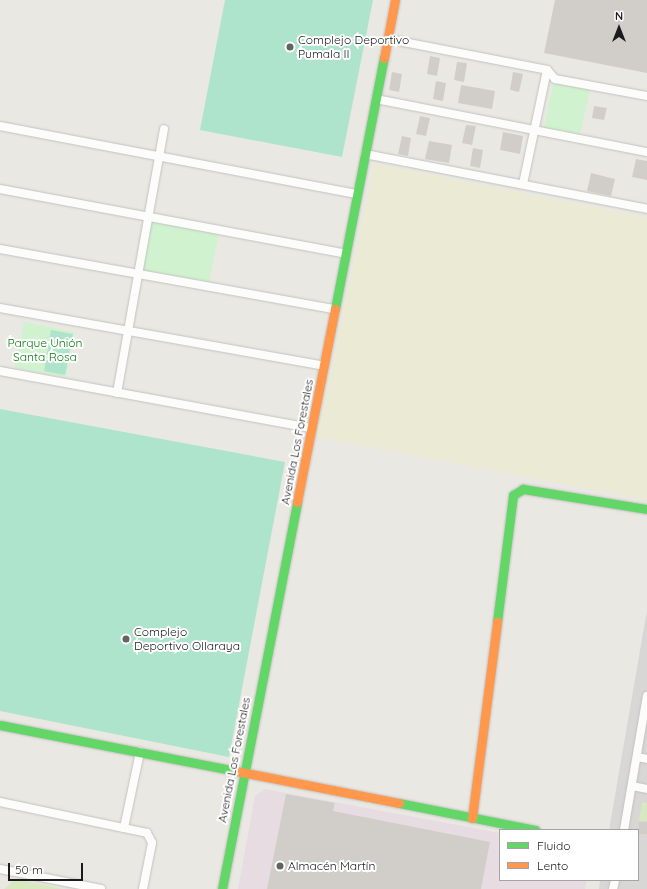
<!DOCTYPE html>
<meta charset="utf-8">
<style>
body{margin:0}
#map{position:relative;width:647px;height:889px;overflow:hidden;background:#eae8e3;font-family:Quicksand,sans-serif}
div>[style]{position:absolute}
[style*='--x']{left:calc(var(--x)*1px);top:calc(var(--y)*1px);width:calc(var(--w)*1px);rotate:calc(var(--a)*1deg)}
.residential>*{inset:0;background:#d9d7d5}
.industrial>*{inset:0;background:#e8dce3}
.farmland>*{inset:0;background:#ebebd5}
.grass>*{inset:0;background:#d7e9c0}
.park>*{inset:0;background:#d0f2cf}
.pitch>*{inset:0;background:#ade4cb}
.building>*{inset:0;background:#d1ceca}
.roads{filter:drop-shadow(0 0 1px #c2c2bf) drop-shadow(0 0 1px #c2c2bf)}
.street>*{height:8px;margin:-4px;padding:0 4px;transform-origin:4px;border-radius:4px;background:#fcfcfb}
.fast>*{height:9px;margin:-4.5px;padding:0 4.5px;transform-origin:4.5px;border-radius:4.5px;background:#63d668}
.slow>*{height:9px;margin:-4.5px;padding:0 4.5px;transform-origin:4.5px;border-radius:4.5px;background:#ff974d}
.dots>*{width:11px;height:11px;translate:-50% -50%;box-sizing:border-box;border:2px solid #fff;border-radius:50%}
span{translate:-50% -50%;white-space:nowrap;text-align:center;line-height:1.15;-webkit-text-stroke:4px #fff;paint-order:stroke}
.poi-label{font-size:12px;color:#1b1b1b}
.left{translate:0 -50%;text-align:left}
.park-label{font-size:12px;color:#087b11}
.street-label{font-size:12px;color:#1b1b1b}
.legend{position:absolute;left:499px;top:829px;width:140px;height:52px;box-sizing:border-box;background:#fff;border:1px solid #a4a4a4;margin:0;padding:5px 7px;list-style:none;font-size:12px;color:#1b1b1b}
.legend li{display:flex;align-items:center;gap:8px;height:20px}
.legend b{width:20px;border:1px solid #a4a4a4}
.north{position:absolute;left:599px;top:8px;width:40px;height:40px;-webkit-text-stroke:3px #fff;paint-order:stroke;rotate:0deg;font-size:11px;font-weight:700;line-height:16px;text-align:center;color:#1b1b1b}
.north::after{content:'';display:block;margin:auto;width:14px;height:18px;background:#1b1b1b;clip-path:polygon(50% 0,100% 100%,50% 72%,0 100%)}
.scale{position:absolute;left:8px;top:863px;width:75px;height:18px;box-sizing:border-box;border:2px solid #1b1b1b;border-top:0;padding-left:5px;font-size:12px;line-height:14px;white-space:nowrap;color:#1b1b1b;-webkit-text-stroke:3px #fff;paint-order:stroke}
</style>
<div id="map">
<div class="residential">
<div style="clip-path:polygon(647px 610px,647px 889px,599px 889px,600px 880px,638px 880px,638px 830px,609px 830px)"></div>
</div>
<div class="industrial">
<div style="clip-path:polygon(265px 789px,500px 833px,500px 880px,587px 880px,585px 889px,238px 889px,255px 796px)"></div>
</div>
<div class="farmland">
<div style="clip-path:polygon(374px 163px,647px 218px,647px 500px,317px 437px)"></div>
</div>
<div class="grass">
<div style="clip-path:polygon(642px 802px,647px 803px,647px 821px,639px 821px)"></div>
<div style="clip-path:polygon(15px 879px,63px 889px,4px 889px)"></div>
</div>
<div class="park">
<div style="clip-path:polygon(553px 83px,590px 90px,580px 135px,544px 128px)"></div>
<div style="clip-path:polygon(151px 221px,219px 233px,209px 282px,142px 270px)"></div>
<div style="clip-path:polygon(24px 322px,74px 332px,66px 377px,15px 368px)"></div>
</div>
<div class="pitch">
<div style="clip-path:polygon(225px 0,373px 0,342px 157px,200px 130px)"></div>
<div style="clip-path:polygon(51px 330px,73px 334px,65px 375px,44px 371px)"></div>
<div style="clip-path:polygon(0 409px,285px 462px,229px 757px,0 711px)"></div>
</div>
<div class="building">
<div style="clip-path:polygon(555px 0,647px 0,647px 73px,544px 53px)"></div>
<div style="clip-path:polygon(430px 56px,440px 58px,437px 76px,427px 74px)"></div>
<div style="clip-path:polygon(457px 62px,467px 63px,464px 82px,454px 80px)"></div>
<div style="clip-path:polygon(392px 72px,402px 74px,399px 92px,389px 90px)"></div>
<div style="clip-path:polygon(513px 72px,523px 74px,519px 92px,510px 90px)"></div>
<div style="clip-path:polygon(436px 81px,446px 83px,443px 101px,433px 99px)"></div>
<div style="clip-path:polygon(461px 85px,495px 91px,492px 109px,458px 103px)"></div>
<div style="clip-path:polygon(594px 106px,607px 108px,604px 120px,592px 118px)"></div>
<div style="clip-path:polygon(420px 116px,430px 118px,426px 136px,416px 134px)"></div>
<div style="clip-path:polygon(466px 125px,476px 126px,472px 145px,462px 143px)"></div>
<div style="clip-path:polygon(503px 132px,523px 136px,520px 154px,500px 150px)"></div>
<div style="clip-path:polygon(402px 136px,411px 138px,408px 156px,398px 154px)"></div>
<div style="clip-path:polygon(429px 141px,452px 145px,449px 163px,425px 159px)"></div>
<div style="clip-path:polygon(473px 148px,483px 150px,480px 168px,470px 166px)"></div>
<div style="clip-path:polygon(636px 159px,647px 161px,647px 180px,632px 177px)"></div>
<div style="clip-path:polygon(591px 173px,615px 179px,611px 196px,587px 191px)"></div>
<div style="clip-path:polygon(286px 794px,335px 803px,333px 811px,490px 842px,481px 889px,267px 889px)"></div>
<div style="clip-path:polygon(639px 822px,647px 822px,647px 834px,639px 834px)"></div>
</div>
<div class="roads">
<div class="street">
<div style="--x:388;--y:39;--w:162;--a:11"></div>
<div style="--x:547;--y:70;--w:12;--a:48"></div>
<div style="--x:555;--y:79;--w:94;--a:10.5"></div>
<div style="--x:376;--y:99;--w:276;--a:11.1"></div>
<div style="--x:0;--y:126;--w:364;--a:10.8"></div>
<div style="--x:365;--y:154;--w:287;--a:11"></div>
<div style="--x:523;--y:184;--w:116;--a:-78.1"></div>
<div style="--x:0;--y:189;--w:352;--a:10.6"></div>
<div style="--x:0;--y:249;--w:340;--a:10.2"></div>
<div style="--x:0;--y:308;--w:329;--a:10.1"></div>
<div style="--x:0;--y:371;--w:317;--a:10.4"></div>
<div style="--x:117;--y:393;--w:268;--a:-79.9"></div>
<div style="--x:637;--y:757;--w:10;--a:11"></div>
<div style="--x:632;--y:786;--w:15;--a:11"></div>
<div style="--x:0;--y:802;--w:150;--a:11.9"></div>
<div style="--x:147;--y:833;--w:11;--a:63"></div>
<div style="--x:152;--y:843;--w:47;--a:101.1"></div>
<div style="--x:124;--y:828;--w:78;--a:-78.1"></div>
<div style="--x:624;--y:830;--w:136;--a:-80.3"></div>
<div style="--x:0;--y:869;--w:103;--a:11.2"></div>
<div style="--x:613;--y:889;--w:9;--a:-77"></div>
</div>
<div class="fast">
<div style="--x:335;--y:309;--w:256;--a:-79"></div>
<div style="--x:497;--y:622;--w:128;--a:-82.8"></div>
<div style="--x:513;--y:495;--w:12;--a:-31"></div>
<div style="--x:523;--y:489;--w:126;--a:9.2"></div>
<div style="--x:0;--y:725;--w:240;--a:11"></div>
<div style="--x:399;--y:803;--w:139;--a:11.2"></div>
<div style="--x:222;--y:889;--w:394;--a:-79"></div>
</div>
<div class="slow">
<div style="--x:384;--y:58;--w:59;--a:-79.3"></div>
<div style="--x:297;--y:502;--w:197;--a:-78.9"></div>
<div style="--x:236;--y:771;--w:166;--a:11.1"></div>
<div style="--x:472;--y:818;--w:198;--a:-82.7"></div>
</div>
</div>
<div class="dots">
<div style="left:290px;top:47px;background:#636361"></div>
<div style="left:126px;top:639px;background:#636361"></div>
<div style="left:280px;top:866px;background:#636361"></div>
</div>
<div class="poi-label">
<span class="left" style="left:298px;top:47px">Complejo Deportivo<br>Pumala II</span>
<span class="left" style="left:134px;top:639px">Complejo<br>Deportivo Ollaraya</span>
<span class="left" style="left:288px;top:866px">Almacén Martín</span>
</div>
<div class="park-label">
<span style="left:45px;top:350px">Parque Unión<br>Santa Rosa</span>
</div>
<div class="street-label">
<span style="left:297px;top:442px;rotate:-79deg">Avenida Los Forestales</span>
<span style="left:234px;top:760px;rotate:-79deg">Avenida Los Forestales</span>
</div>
<ul class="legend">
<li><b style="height:5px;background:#63d668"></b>Fluido</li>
<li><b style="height:5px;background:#ff974d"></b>Lento</li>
</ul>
<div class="north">N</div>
<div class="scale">50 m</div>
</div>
